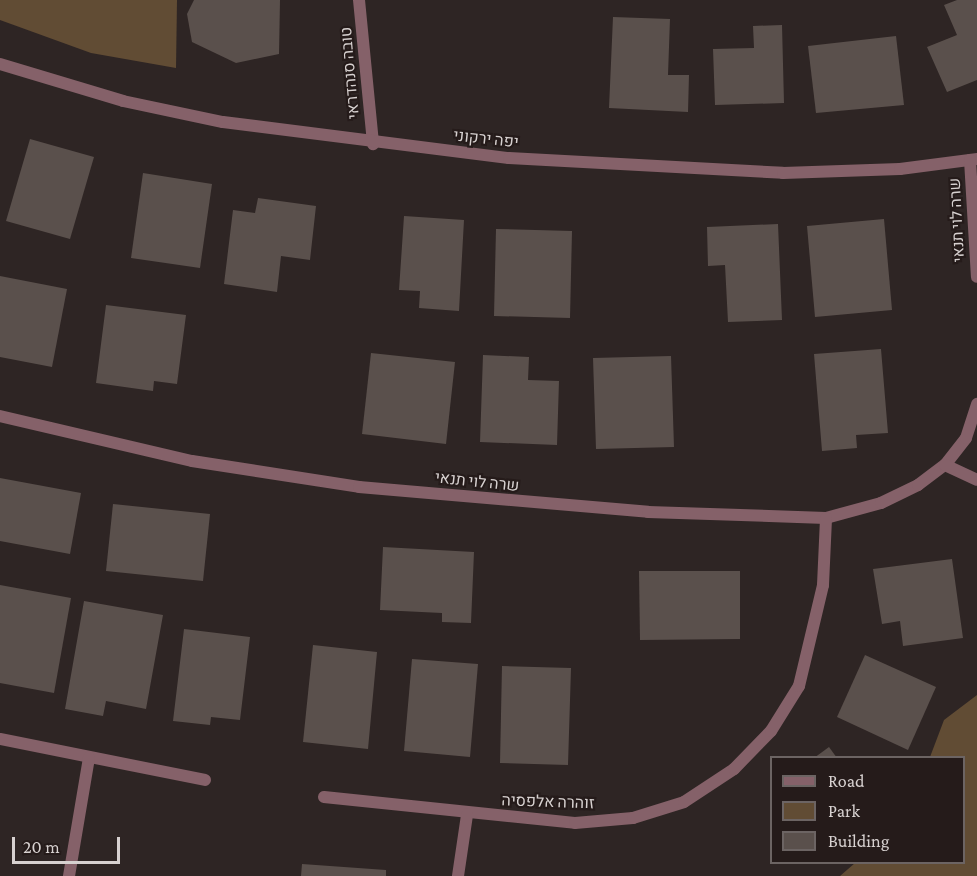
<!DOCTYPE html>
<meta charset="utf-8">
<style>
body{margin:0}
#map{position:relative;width:977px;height:876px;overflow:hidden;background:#2e2524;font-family:"Crimson Pro",Heebo,serif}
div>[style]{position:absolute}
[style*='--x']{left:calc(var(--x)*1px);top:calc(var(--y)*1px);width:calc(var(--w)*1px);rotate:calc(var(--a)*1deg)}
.green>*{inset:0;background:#614c34}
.building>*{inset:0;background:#5a504c}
.minor>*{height:12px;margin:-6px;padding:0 6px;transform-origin:6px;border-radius:6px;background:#856169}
span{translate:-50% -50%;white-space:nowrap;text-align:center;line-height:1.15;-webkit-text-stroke:4.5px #251b1a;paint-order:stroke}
.street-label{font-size:16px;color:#d7d1d0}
.legend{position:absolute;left:770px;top:756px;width:195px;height:108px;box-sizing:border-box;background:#251b1a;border:2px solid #6c6463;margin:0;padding:8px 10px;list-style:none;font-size:18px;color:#d7d1d0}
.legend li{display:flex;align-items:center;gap:12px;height:30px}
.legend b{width:30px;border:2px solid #6c6463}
.scale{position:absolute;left:12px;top:837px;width:108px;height:27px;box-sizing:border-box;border:3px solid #d7d1d0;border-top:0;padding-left:8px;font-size:18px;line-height:21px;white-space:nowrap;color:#d7d1d0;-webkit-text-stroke:4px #251b1a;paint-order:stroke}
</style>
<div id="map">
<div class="green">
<div style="clip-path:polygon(0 0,177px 0,176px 68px,91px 53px,0 20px)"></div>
<div style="clip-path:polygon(977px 695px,977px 876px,840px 876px,855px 863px,964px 862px,964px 758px,930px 757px,944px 720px)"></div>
</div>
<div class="building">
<div style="clip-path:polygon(194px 0,280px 0,279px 54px,236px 63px,192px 42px,187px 14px)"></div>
<div style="clip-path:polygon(957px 0,977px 0,977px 80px,947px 92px,927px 47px,957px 35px,944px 5px)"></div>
<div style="clip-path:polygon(613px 17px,670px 19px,668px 75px,689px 75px,688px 112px,609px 108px)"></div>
<div style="clip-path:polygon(782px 25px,784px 103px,715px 105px,713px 49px,754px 48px,753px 26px)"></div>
<div style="clip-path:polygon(896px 36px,904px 105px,816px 113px,808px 46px)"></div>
<div style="clip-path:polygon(30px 139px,94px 157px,70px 239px,6px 221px)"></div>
<div style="clip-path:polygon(143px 173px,212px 184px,200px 268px,131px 258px)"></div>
<div style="clip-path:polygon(258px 198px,316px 206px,310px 260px,281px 256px,277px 292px,224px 284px,233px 210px,255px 213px)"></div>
<div style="clip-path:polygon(404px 216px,464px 220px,459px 311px,419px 308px,420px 291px,399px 290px)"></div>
<div style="clip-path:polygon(884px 219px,892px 310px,815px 317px,807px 226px)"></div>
<div style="clip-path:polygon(778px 224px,782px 320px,728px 322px,725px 265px,708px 266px,707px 227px)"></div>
<div style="clip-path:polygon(496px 229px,572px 231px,570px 318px,494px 316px)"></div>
<div style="clip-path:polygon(0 276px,67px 289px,52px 367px,0 357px)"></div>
<div style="clip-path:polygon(106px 305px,186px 315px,177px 384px,154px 381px,153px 391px,96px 383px)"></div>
<div style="clip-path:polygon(881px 349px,888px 433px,856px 435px,857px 448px,822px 451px,814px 354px)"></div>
<div style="clip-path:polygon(371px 353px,455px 362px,446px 444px,362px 434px)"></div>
<div style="clip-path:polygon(483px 355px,529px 357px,528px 380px,559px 381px,557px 445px,480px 442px)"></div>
<div style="clip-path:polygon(671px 356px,674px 447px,596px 449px,593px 358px)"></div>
<div style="clip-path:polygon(0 478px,81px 493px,70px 554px,0 541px)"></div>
<div style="clip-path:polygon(113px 504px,210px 514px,203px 581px,106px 571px)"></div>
<div style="clip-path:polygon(383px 547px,474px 552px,471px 623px,442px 622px,442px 613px,380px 610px)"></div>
<div style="clip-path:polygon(952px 559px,963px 638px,903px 646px,900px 621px,882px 624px,873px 569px)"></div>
<div style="clip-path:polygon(639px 571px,740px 571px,740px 639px,640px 640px)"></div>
<div style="clip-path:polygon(0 585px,71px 598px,54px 693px,0 683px)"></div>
<div style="clip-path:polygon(84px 601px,163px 615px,146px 709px,106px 701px,103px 716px,65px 709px)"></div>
<div style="clip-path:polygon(184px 629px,250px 637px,240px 720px,211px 717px,210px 725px,173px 721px)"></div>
<div style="clip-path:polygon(313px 645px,377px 652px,368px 749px,303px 742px)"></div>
<div style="clip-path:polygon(865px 655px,936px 687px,908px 750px,837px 717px)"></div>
<div style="clip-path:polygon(412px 659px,478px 664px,470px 757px,404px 751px)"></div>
<div style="clip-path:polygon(502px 666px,571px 668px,568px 765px,500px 763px)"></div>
<div style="clip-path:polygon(829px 747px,837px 758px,814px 758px)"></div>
<div style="clip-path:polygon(302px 864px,386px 870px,386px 876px,301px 876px)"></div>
</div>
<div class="minor">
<div style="--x:359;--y:0;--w:145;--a:84.4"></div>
<div style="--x:0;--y:64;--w:128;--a:16.7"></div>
<div style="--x:123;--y:101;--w:102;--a:11.9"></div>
<div style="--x:223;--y:122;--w:288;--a:7.2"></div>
<div style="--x:509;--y:158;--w:274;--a:3.1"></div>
<div style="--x:783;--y:173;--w:117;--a:-2"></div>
<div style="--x:900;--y:169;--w:78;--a:-7.4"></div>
<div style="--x:970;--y:160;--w:117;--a:86.6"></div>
<div style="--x:0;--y:416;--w:197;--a:13.2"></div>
<div style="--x:192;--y:461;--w:169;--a:8.8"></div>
<div style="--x:359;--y:487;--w:290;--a:4.9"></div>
<div style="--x:648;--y:512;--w:178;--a:1.9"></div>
<div style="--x:826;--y:518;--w:57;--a:-15.3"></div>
<div style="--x:881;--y:503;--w:41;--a:-25.9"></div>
<div style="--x:918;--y:485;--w:34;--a:-37"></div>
<div style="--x:945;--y:465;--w:34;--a:-52"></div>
<div style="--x:966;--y:438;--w:36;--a:-72"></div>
<div style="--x:945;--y:465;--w:35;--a:25"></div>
<div style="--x:0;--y:739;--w:209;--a:11.3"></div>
<div style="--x:324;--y:797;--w:252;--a:5.9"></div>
<div style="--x:575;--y:823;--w:58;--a:-4.9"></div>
<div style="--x:633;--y:818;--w:53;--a:-17.4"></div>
<div style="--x:684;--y:802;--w:60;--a:-33.4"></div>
<div style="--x:734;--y:769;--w:53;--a:-45.8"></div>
<div style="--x:771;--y:731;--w:53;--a:-58.1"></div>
<div style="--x:799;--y:686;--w:104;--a:-76.6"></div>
<div style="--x:823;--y:585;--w:67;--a:-87.4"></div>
<div style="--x:69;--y:876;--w:120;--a:-80.4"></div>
<div style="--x:458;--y:876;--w:62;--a:-81.6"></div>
</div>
<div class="street-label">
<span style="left:350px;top:73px;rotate:-95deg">טובה סנהדראי</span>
<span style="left:486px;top:139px;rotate:6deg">יפה ירקוני</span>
<span style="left:957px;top:220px;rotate:-93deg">שרה לוי תנאי</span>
<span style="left:477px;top:482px;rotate:6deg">שרה לוי תנאי</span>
<span style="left:548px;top:802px;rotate:2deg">זוהרה אלפסיה</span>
</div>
<ul class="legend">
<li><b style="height:8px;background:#856169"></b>Road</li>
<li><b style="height:16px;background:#614c34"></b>Park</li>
<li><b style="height:16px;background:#5a504c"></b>Building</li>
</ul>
<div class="scale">20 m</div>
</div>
